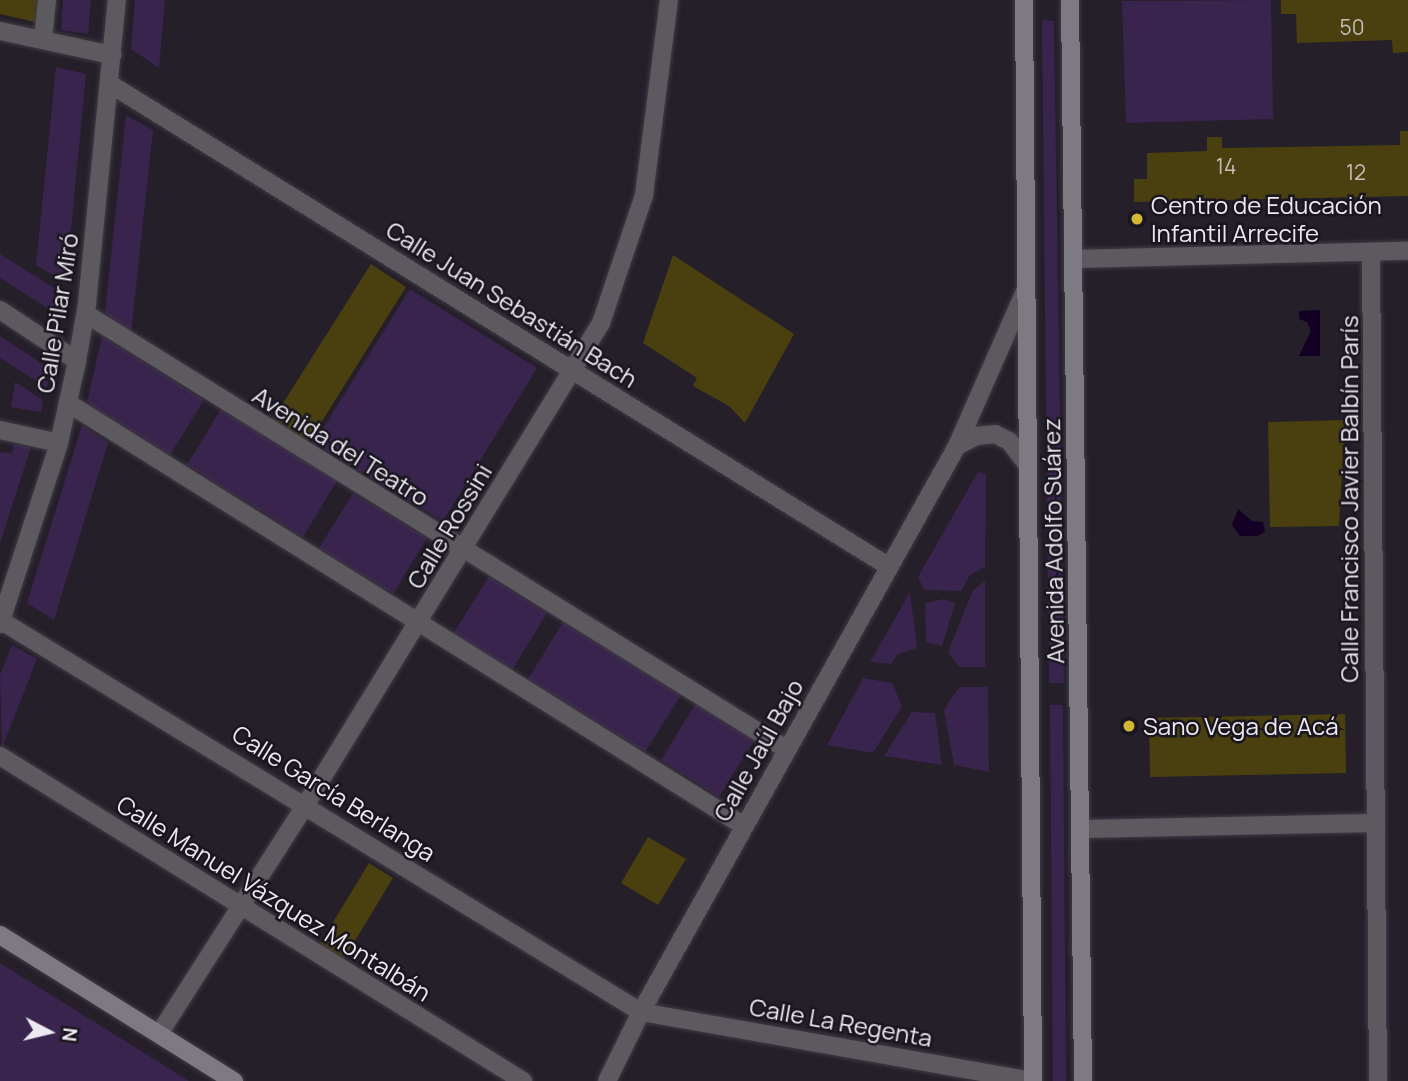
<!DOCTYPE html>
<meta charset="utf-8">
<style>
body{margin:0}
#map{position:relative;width:1408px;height:1081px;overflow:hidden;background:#241f29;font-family:Manrope,sans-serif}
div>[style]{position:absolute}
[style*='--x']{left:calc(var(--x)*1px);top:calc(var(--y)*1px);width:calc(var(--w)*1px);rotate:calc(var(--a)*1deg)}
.green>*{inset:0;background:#39244d}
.water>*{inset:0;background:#130024}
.building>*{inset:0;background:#4a400f}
.roads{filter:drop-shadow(0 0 2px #403b45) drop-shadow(0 0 2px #403b45)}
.street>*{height:18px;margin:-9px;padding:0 9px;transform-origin:9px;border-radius:9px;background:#5d5a5f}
.secondary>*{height:18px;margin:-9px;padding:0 9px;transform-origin:9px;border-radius:9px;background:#7e7a82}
.dots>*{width:19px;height:19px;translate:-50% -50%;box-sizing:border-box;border:4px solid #1a161f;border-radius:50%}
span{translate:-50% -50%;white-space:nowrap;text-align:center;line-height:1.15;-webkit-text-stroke:5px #1a161f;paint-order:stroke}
.number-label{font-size:21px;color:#c4bfb8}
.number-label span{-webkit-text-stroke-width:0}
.poi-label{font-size:24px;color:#ece9f0}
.left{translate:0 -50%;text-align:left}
.street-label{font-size:24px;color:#ece9f0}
.north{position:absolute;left:14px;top:997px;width:70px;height:70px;-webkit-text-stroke:5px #1a161f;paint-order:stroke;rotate:97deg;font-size:19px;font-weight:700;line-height:28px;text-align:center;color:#ece9f0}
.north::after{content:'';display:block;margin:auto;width:24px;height:32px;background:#ece9f0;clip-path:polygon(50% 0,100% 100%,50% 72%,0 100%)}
</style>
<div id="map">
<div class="green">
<div style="clip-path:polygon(63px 0,91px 0,88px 34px,61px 30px)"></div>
<div style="clip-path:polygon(135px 0,165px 0,159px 68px,131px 49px)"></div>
<div style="clip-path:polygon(1271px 0,1273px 119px,1126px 123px,1122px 1px)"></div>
<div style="clip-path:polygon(1042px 20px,1054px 21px,1064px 683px,1049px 683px)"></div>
<div style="clip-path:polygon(56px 67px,86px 74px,66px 283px,36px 265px)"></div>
<div style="clip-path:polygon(126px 115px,153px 130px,131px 333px,105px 313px)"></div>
<div style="clip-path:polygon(0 254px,64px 294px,60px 316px,0 278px)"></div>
<div style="clip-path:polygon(410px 289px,537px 368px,443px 521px,314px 443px)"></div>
<div style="clip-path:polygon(0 336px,50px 369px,47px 388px,0 358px)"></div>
<div style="clip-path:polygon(102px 336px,204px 400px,170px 455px,87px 403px)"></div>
<div style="clip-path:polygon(15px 382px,43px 400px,41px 412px,11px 407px)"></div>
<div style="clip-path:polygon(221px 409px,337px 481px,303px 537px,187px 465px)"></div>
<div style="clip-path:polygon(82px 425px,108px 443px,54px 620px,27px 603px)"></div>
<div style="clip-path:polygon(14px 443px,31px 447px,0 543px,0 452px,12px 453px)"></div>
<div style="clip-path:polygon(978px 472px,986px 474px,985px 567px,970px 575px,961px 591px,924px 590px,918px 577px)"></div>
<div style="clip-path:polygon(353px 493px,427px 538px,393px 594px,319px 548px)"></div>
<div style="clip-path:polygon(489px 576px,547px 613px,512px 670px,453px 634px)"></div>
<div style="clip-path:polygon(985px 581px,985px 667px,959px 667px,948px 652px,973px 590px)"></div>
<div style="clip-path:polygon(910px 592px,917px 648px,898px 654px,891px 664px,870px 662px)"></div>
<div style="clip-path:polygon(944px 599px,955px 603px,942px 646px,926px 642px,925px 603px)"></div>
<div style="clip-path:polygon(563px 622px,681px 695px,645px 752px,528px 679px)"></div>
<div style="clip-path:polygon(12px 645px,37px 659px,2px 748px,0 675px)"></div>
<div style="clip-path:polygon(863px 678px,892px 683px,902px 706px,873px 753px,827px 745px)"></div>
<div style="clip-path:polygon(959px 687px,988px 687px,989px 772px,954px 765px,944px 710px)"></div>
<div style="clip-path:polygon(696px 703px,755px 739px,719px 797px,661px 760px)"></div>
<div style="clip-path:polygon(1050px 705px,1063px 705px,1066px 1081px,1053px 1081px)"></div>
<div style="clip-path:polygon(912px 712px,935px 713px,942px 765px,884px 756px)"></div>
<div style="clip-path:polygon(0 963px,189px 1081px,0 1081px)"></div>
</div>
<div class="water">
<div style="clip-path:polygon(1320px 310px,1320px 356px,1299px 356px,1311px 331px,1307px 322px,1299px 319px,1299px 311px)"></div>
<div style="clip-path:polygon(1238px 509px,1252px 521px,1263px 522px,1265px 532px,1258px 536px,1240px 536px,1232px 525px)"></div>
</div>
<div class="building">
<div style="clip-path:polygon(0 0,40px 0,39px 23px,0 14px)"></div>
<div style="clip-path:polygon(1281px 0,1408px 0,1408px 52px,1393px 53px,1392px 40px,1297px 43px,1296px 14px,1281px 14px)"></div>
<div style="clip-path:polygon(1400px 131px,1408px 131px,1408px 196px,1134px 202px,1134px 179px,1147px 179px,1147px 153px,1207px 151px,1207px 137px,1222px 137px,1222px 148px,1400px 145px)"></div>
<div style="clip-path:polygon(673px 255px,794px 334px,745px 423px,729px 406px,693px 386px,697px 378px,643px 343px)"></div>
<div style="clip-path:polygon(371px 264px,406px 287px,309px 442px,273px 419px)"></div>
<div style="clip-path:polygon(1345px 420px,1339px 526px,1270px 527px,1268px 422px)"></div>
<div style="clip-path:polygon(1345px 714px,1346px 773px,1150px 777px,1149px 718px)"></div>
<div style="clip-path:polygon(648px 837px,686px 859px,658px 905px,621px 883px)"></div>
<div style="clip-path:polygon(369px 863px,393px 878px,342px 962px,318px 947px)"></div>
</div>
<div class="roads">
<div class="street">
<div style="--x:0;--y:31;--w:115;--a:12.1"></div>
<div style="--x:43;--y:40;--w:40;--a:-84.3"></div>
<div style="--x:110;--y:84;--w:915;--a:31.78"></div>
<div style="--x:1371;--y:252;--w:829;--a:89.52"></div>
<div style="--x:1074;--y:259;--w:334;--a:-1.4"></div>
<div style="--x:0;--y:310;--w:92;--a:33.5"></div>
<div style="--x:86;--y:314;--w:824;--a:31.86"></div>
<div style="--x:68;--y:403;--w:797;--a:32.04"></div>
<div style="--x:0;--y:430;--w:60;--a:12.4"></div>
<div style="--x:957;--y:446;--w:22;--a:-27"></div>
<div style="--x:977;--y:436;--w:18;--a:-6"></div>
<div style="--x:995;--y:434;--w:16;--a:27"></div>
<div style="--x:1009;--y:441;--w:29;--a:52"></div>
<div style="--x:0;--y:620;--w:751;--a:31.45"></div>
<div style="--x:641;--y:1012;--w:398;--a:10"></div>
<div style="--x:0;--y:624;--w:190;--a:-71.9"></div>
<div style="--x:59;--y:443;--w:84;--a:-77.6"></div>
<div style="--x:77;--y:361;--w:58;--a:-80"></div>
<div style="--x:87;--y:304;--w:305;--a:-84.4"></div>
<div style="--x:0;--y:756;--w:616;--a:31.86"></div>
<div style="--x:1081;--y:829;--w:295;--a:-1.2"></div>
<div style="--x:159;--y:1034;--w:273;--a:-57.4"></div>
<div style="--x:306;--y:804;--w:564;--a:-58.48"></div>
<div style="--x:601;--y:323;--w:135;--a:-71.4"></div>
<div style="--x:644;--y:195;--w:197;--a:-82.7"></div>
<div style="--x:607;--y:1081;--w:77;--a:-63.8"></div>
<div style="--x:641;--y:1012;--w:648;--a:-60.83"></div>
<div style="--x:957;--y:446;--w:169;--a:-66.3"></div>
</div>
<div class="secondary">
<div style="--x:1024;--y:0;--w:1081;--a:89.52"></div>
<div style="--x:1070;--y:0;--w:1081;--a:89.31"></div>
<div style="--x:0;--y:935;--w:276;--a:32"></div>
</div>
</div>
<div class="dots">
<div style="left:1137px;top:219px;background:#d2b736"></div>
<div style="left:1129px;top:726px;background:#d2b736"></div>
</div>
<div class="number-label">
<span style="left:1352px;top:27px">50</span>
<span style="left:1226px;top:166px">14</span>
<span style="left:1356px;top:172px">12</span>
</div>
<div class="poi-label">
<span class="left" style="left:1151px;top:219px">Centro de Educación<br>Infantil Arrecife</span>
<span class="left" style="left:1143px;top:726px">Sano Vega de Acá</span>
</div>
<div class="street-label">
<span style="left:512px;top:304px;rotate:32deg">Calle Juan Sebastián Bach</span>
<span style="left:57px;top:313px;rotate:-81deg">Calle Pilar Miró</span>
<span style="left:341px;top:446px;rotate:32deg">Avenida del Teatro</span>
<span style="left:1349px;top:499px;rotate:-90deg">Calle Francisco Javier Balbín París</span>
<span style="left:449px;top:526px;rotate:-59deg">Calle Rossini</span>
<span style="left:1053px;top:541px;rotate:-91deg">Avenida Adolfo Suárez</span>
<span style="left:758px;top:750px;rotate:-61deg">Calle Jaúl Bajo</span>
<span style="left:334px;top:793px;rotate:32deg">Calle García Berlanga</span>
<span style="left:274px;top:898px;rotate:32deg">Calle Manuel Vázquez Montalbán</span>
<span style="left:841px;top:1022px;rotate:10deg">Calle La Regenta</span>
</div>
<div class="north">N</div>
</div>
